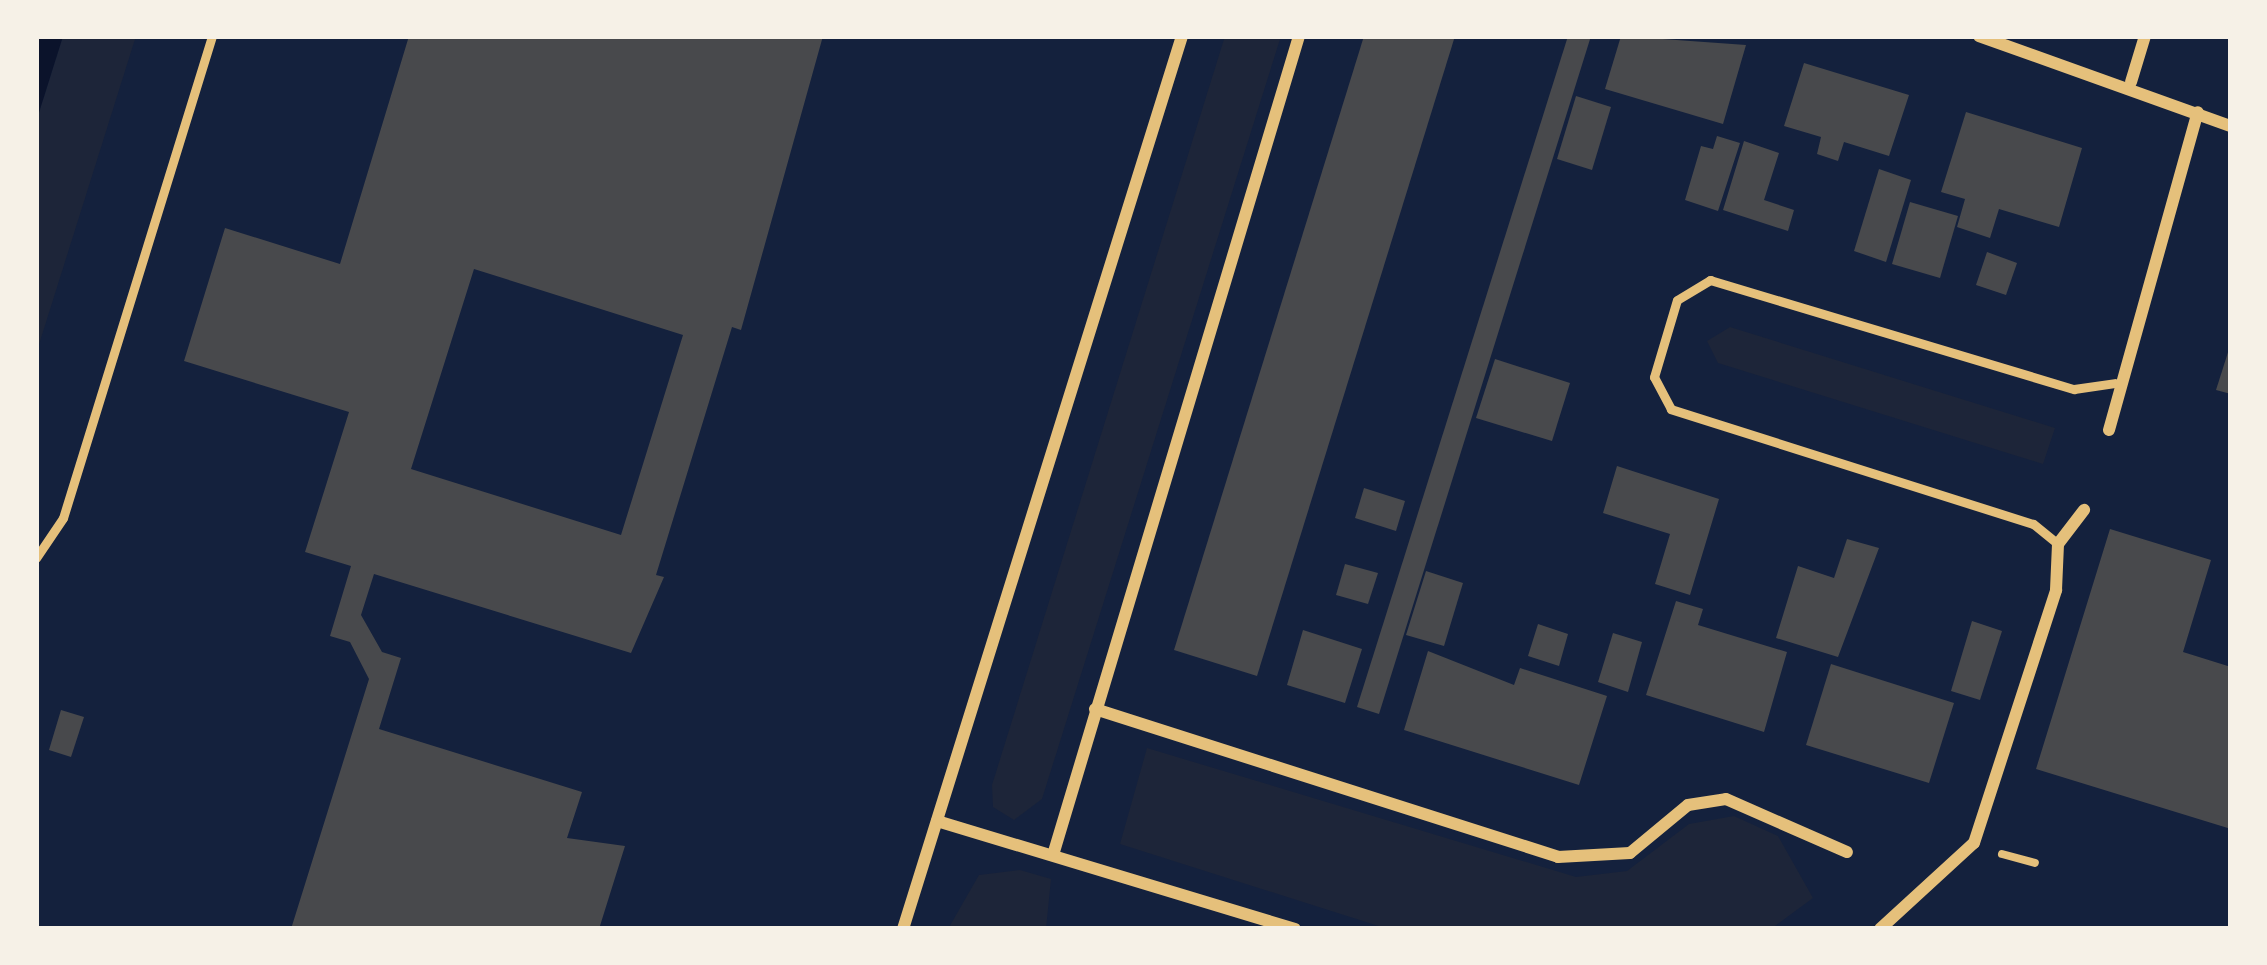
<!DOCTYPE html>
<style>
body{margin:0}
#map{position:relative;width:2267px;height:965px;overflow:hidden;background:#14213d;font-family:Ubuntu,sans-serif}
div>[style]{position:absolute}
[style*='--x']{left:calc(var(--x)*1px);top:calc(var(--y)*1px);width:calc(var(--w)*1px);rotate:calc(var(--a)*1deg)}
.green>*{inset:0;background:#1d2539}
.water>*{inset:0;background:#0b132b}
.building>*{inset:0;background:#48494c}
.path>*{height:8px;margin:-4px;padding:0 4px;transform-origin:4px;border-radius:4px;background:#e5c07b}
.service>*{height:9px;margin:-4.5px;padding:0 4.5px;transform-origin:4.5px;border-radius:4.5px;background:#e5c07b}
.minor>*{height:12px;margin:-6px;padding:0 6px;transform-origin:6px;border-radius:6px;background:#e5c07b}
span{translate:-50% -50%;white-space:nowrap;text-align:center;line-height:1.15;-webkit-text-stroke:10px #f6f1e7;paint-order:stroke}
.frame{position:absolute;inset:0;border:39px solid #f6f1e7;pointer-events:none}
</style>
<div id="map">
<div class="green">
<div style="clip-path:polygon(63px 36px,136px 36px,36px 354px,36px 122px)"></div>
<div style="clip-path:polygon(1225px 36px,1281px 36px,1042px 799px,1014px 820px,993px 807px,992px 785px)"></div>
<div style="clip-path:polygon(1730px 327px,2055px 428px,2043px 464px,1718px 363px,1707px 341px)"></div>
<div style="clip-path:polygon(1147px 748px,1576px 877px,1627px 871px,1689px 824px,1734px 816px,1778px 836px,1813px 898px,1771px 929px,1388px 929px,1120px 844px)"></div>
<div style="clip-path:polygon(1020px 870px,1051px 879px,1046px 929px,948px 929px,979px 875px)"></div>
</div>
<div class="water">
<div style="clip-path:polygon(36px 36px,63px 36px,36px 122px)"></div>
</div>
<div class="building">
<div style="clip-path:polygon(evenodd,409px 36px,823px 36px,741px 330px,732px 327px,656px 575px,664px 577px,631px 653px,374px 574px,361px 615px,382px 652px,401px 658px,379px 729px,582px 792px,567px 838px,625px 846px,599px 929px,291px 929px,369px 679px,350px 642px,330px 636px,351px 566px,305px 552px,349px 412px,184px 361px,225px 228px,340px 264px,409px 36px,474px 269px,683px 335px,621px 535px,411px 469px,474px 269px)"></div>
<div style="clip-path:polygon(1364px 36px,1455px 36px,1257px 676px,1174px 650px)"></div>
<div style="clip-path:polygon(1568px 36px,1591px 36px,1379px 714px,1357px 707px)"></div>
<div style="clip-path:polygon(1621px 36px,1746px 45px,1723px 124px,1605px 89px)"></div>
<div style="clip-path:polygon(1804px 63px,1909px 95px,1889px 156px,1844px 142px,1838px 161px,1817px 154px,1821px 137px,1784px 126px)"></div>
<div style="clip-path:polygon(1576px 96px,1611px 107px,1592px 170px,1557px 159px)"></div>
<div style="clip-path:polygon(1966px 112px,2082px 148px,2059px 227px,1999px 209px,1990px 238px,1957px 227px,1965px 199px,1941px 192px)"></div>
<div style="clip-path:polygon(1717px 136px,1740px 143px,1718px 211px,1685px 200px,1701px 146px,1713px 149px)"></div>
<div style="clip-path:polygon(1744px 141px,1779px 153px,1764px 200px,1794px 210px,1788px 231px,1723px 210px)"></div>
<div style="clip-path:polygon(1879px 169px,1911px 180px,1886px 262px,1854px 251px)"></div>
<div style="clip-path:polygon(1910px 202px,1958px 216px,1940px 278px,1892px 264px)"></div>
<div style="clip-path:polygon(1987px 252px,2017px 263px,2006px 295px,1976px 285px)"></div>
<div style="clip-path:polygon(2230px 346px,2231px 346px,2231px 394px,2216px 390px)"></div>
<div style="clip-path:polygon(1495px 359px,1570px 383px,1552px 441px,1476px 418px)"></div>
<div style="clip-path:polygon(1617px 466px,1719px 499px,1690px 595px,1655px 584px,1670px 534px,1603px 513px)"></div>
<div style="clip-path:polygon(1364px 488px,1405px 501px,1396px 531px,1355px 518px)"></div>
<div style="clip-path:polygon(2110px 529px,2211px 560px,2183px 652px,2231px 667px,2231px 829px,2036px 769px)"></div>
<div style="clip-path:polygon(1847px 539px,1879px 548px,1838px 657px,1776px 638px,1798px 566px,1834px 578px)"></div>
<div style="clip-path:polygon(1345px 564px,1378px 573px,1368px 604px,1336px 595px)"></div>
<div style="clip-path:polygon(1426px 571px,1463px 583px,1444px 646px,1406px 635px)"></div>
<div style="clip-path:polygon(1676px 601px,1703px 609px,1698px 625px,1787px 652px,1764px 732px,1646px 695px)"></div>
<div style="clip-path:polygon(1972px 621px,2002px 631px,1980px 700px,1951px 691px)"></div>
<div style="clip-path:polygon(1538px 624px,1568px 634px,1559px 666px,1528px 656px)"></div>
<div style="clip-path:polygon(1303px 630px,1362px 649px,1345px 703px,1287px 685px)"></div>
<div style="clip-path:polygon(1613px 633px,1642px 642px,1628px 692px,1598px 682px)"></div>
<div style="clip-path:polygon(1428px 651px,1514px 685px,1520px 668px,1607px 696px,1579px 785px,1404px 730px)"></div>
<div style="clip-path:polygon(1831px 664px,1954px 703px,1929px 783px,1806px 745px)"></div>
<div style="clip-path:polygon(61px 710px,84px 717px,71px 757px,49px 750px)"></div>
</div>
<div class="path">
<div style="--x:2002;--y:854;--w:34;--a:15"></div>
</div>
<div class="service">
<div style="--x:2058;--y:544;--w:32;--a:-141"></div>
<div style="--x:2033;--y:524;--w:380;--a:-162.4"></div>
<div style="--x:1671;--y:409;--w:36;--a:-118"></div>
<div style="--x:1654;--y:377;--w:80;--a:-73.4"></div>
<div style="--x:1677;--y:300;--w:39;--a:-31"></div>
<div style="--x:1710;--y:280;--w:380;--a:16.7"></div>
<div style="--x:2074;--y:389;--w:41;--a:-8.3"></div>
<div style="--x:36;--y:558;--w:48;--a:-56"></div>
<div style="--x:63;--y:518;--w:505;--a:-72.82"></div>
</div>
<div class="minor">
<div style="--x:1979;--y:36;--w:268;--a:19.7"></div>
<div style="--x:2131;--y:82;--w:48;--a:-73.1"></div>
<div style="--x:2109;--y:430;--w:330;--a:-74.4"></div>
<div style="--x:1095;--y:709;--w:486;--a:17.7"></div>
<div style="--x:1558;--y:857;--w:72;--a:-3.2"></div>
<div style="--x:1630;--y:853;--w:75;--a:-39.6"></div>
<div style="--x:1688;--y:805;--w:38;--a:-9"></div>
<div style="--x:1726;--y:799;--w:132;--a:23.7"></div>
<div style="--x:937;--y:821;--w:374;--a:16.8"></div>
<div style="--x:1053;--y:855;--w:855;--a:-73.28"></div>
<div style="--x:903;--y:929;--w:936;--a:-72.65"></div>
<div style="--x:1880;--y:929;--w:127;--a:-42.5"></div>
<div style="--x:1974;--y:843;--w:266;--a:-72"></div>
<div style="--x:2056;--y:590;--w:46;--a:-87.5"></div>
<div style="--x:2058;--y:544;--w:43;--a:-52.6"></div>
</div>
<div class="frame"></div>
</div>
